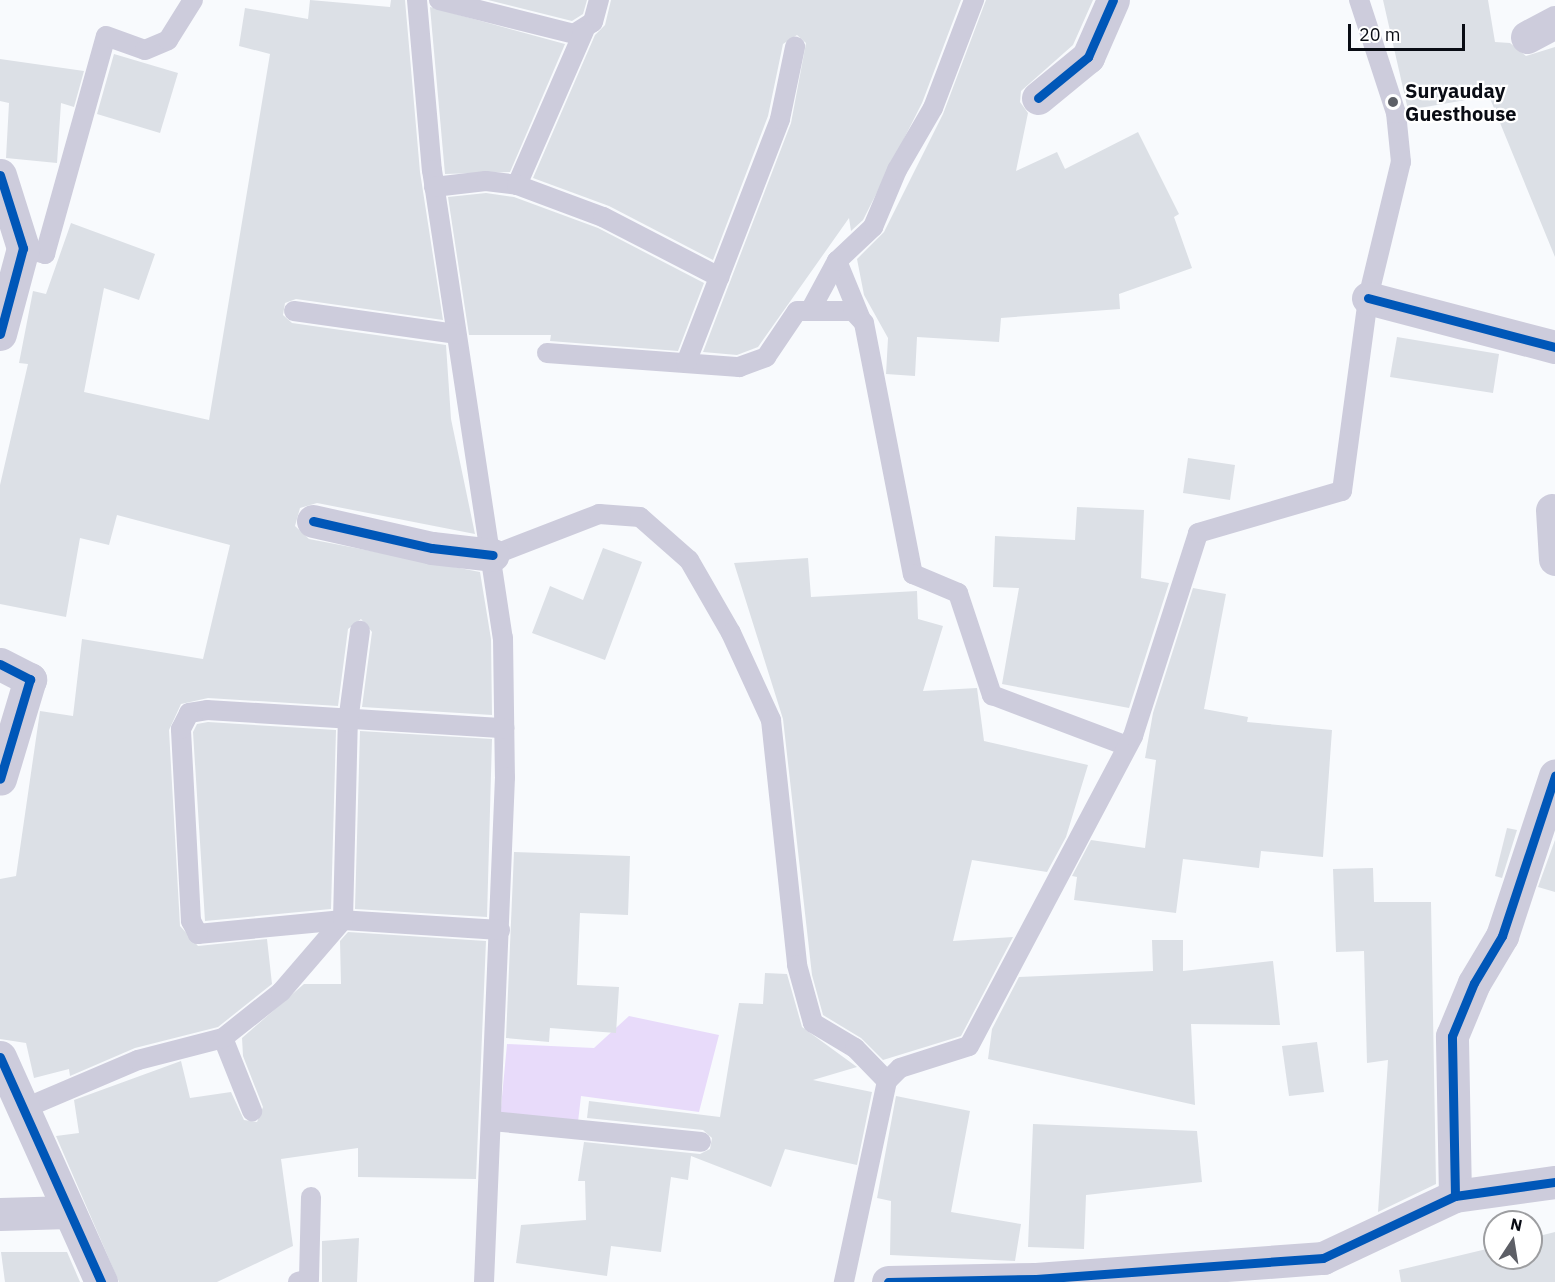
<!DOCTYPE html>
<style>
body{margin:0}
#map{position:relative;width:1555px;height:1282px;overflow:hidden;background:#f8fafd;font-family:"IBM Plex Sans",sans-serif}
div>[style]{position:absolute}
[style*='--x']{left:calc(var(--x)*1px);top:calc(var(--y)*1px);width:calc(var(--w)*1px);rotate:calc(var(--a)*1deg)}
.green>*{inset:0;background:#e8dbfa}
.building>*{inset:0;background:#dce0e6}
.service>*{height:20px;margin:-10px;padding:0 10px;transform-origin:10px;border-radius:10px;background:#cdccdc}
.minor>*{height:33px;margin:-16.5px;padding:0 16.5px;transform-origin:16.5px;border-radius:16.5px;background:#cdccdc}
.cycleway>*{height:9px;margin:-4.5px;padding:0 4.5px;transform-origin:4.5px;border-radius:4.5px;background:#0057b8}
.dots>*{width:16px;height:16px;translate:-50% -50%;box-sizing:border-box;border:3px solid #fff;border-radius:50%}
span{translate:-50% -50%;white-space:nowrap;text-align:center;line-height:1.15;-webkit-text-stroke:4.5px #fff;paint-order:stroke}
.poi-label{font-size:20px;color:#090c14;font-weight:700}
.left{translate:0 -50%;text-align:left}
.north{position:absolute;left:1483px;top:1210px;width:60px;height:60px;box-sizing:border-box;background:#fff;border:2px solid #9d9ea1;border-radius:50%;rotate:12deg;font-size:16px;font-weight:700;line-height:24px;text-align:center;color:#090c14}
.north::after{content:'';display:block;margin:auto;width:21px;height:27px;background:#5d5f66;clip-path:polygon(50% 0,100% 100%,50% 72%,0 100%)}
.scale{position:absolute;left:1348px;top:24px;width:117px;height:27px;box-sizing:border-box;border:3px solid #090c14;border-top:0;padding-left:8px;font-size:18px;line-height:21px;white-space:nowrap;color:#090c14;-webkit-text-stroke:4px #fff;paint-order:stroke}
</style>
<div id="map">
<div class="green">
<div style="clip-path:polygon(629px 1016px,719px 1035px,699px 1112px,581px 1096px,578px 1122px,500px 1118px,507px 1044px,594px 1048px)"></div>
</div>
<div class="building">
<div style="clip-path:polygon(310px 0,390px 7px,391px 0,405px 0,420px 172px,443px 320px,296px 299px,285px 303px,283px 315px,292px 323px,446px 345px,451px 419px,475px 534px,317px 503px,300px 508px,295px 526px,309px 539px,480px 572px,491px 639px,492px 715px,362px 707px,372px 632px,361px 619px,348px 629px,338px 706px,208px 698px,181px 704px,169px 730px,180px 926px,198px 946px,267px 939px,272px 984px,218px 1027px,135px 1048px,70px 1076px,69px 1069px,34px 1078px,26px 1043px,0 1039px,0 879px,16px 876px,40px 711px,73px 716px,82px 639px,203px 659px,230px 545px,117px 515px,109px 545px,80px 538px,66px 617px,0 604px,0 485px,28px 364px,19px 363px,33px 291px,46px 294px,71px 223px,155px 254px,139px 300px,104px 288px,84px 392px,209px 420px,270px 54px,239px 46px,245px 8px,308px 19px)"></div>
<div style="clip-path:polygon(488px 0,587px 0,583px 14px,572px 21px)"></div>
<div style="clip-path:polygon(611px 0,961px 0,922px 103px,863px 220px,851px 231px,849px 218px,758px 347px,737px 355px,703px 352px,791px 123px,806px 43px,797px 35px,783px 44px,768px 116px,713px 260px,609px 206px,533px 178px,595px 35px,605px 25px)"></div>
<div style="clip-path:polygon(986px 0,1093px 0,1073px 45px,1021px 91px,1020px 102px,1028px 113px,1016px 171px,1057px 152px,1065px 169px,1138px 132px,1179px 214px,1174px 217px,1192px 268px,1119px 294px,1120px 309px,1001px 318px,999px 342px,917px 337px,915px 376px,886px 374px,888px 338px,864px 295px,857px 259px,884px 232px,943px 114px)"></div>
<div style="clip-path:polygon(1383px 0,1488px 0,1495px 42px,1510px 43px,1526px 56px,1555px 47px,1555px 257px,1489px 96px,1408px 110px)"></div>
<div style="clip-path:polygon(430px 7px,565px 44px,510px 172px,445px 174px)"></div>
<div style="clip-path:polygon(114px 54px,178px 73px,160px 133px,97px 114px)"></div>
<div style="clip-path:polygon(0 59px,84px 71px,74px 107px,61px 103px,57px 163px,6px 158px,9px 103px,0 101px)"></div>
<div style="clip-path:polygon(486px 193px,514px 197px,598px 228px,704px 283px,678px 351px,550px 341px,551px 335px,469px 335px,448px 197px)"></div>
<div style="clip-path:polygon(1397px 337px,1499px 354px,1493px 393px,1390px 377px)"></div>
<div style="clip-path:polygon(1188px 458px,1235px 465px,1230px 500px,1183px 493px)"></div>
<div style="clip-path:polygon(1077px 507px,1144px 510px,1141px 578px,1169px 583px,1129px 708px,1002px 684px,1019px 588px,993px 587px,995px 536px,1075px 540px)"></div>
<div style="clip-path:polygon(603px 548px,642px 562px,605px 660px,532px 633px,550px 586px,583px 600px)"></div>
<div style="clip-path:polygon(808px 558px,811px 597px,917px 591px,918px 619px,943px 626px,923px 691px,977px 688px,984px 741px,1088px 765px,1066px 837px,1047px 872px,972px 860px,953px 941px,1013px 937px,961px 1036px,883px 1060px,861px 1038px,823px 1015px,812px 975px,783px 719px,734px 563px)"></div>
<div style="clip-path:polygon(1193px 588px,1226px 594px,1204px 709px,1248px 717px,1247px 722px,1332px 730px,1323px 857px,1261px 851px,1259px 868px,1183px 859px,1176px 913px,1074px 900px,1077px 877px,1072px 876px,1091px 840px,1145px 848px,1156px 760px,1145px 758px,1153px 713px)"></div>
<div style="clip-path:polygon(208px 722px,336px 730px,331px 909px,205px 921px,193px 732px,197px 724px)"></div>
<div style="clip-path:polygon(360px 731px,492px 739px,487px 917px,355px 909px)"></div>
<div style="clip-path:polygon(1507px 828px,1517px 830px,1502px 878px,1495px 876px)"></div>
<div style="clip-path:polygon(1555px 840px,1555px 892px,1538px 887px)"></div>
<div style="clip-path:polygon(514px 852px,630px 856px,628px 915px,580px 913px,577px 985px,619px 987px,616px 1033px,550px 1028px,549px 1042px,506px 1038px)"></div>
<div style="clip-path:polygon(1373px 868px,1374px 902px,1431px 902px,1436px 1184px,1378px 1212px,1388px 1060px,1367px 1063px,1364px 951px,1336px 952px,1333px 869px)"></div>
<div style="clip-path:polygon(348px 932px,486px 941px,476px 1179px,358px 1177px,358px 1148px,281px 1159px,293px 1246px,217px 1282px,119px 1282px,56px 1136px,79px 1133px,74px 1100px,181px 1061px,190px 1098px,231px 1092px,244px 1120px,257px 1122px,263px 1107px,243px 1056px,242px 1038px,304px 984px,341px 984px,340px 941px)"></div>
<div style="clip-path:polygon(1152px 940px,1183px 940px,1183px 971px,1273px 961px,1280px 1025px,1191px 1024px,1195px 1105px,988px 1059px,992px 1029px,1019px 977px,1153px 971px)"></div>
<div style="clip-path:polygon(765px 973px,787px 974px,802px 1027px,857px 1067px,813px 1080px,872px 1092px,857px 1165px,785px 1149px,771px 1187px,691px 1156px,688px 1180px,671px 1177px,661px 1252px,611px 1246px,607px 1276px,516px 1263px,521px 1225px,586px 1220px,585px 1181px,578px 1181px,584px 1142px,700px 1154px,710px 1149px,712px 1138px,703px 1130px,587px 1118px,589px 1101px,720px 1117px,739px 1003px,763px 1004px)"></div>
<div style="clip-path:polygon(1317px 1042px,1324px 1092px,1289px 1096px,1282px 1046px)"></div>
<div style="clip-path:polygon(896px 1096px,970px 1111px,951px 1212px,1021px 1224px,1015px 1261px,890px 1255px,891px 1201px,877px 1198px)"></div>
<div style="clip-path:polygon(1033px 1124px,1197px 1131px,1202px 1182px,1086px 1195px,1084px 1249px,1028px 1247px)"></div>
<div style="clip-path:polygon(1555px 1232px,1555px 1282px,1401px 1282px,1399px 1270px,1495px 1247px,1495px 1258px,1531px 1258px,1531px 1238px)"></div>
<div style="clip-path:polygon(359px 1238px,357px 1282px,322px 1282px,322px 1241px)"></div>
<div style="clip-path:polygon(1px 1252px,67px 1252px,80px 1282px,5px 1282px)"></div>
</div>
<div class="service">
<div style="--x:417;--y:0;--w:171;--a:85"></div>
<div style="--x:432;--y:170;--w:473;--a:81.4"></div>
<div style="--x:503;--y:638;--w:139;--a:89.2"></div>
<div style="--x:505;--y:777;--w:505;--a:92.38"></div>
<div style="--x:439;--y:0;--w:139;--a:14.1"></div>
<div style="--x:574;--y:34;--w:22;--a:-32"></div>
<div style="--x:593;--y:22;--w:23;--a:-75"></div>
<div style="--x:517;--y:185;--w:168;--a:-66.5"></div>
<div style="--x:434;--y:187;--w:52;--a:-6.6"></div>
<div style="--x:486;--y:181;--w:31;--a:7"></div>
<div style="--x:517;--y:185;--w:92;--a:20.4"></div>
<div style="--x:603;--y:217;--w:131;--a:27.3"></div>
<div style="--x:23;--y:248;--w:23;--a:15"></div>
<div style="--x:45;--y:254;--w:226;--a:-74.4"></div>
<div style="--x:106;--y:36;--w:41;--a:19.7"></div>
<div style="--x:145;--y:50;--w:25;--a:-23"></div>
<div style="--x:168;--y:40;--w:47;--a:-58"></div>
<div style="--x:837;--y:261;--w:61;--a:67.7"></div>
<div style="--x:811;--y:309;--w:55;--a:-61.6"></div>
<div style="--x:837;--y:261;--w:50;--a:-43.4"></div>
<div style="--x:873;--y:227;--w:62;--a:-67.2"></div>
<div style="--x:897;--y:170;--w:72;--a:-59.9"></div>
<div style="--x:933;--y:108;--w:116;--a:-69.2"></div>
<div style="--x:294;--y:311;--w:163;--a:8.1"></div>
<div style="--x:547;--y:353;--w:193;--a:4.2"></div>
<div style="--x:739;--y:367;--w:29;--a:-20"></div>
<div style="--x:766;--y:357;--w:55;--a:-56"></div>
<div style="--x:797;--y:311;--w:56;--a:0"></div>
<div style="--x:853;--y:311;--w:16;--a:47"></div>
<div style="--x:864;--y:323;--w:256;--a:79"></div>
<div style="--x:913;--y:574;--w:49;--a:22.9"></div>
<div style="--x:958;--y:593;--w:108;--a:71.6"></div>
<div style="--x:992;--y:695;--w:144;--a:20.7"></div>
<div style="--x:686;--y:363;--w:261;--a:-68.9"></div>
<div style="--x:780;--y:119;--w:74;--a:-78.2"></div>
<div style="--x:493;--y:555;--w:114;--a:-21.1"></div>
<div style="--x:599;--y:514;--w:41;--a:4.2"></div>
<div style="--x:640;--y:517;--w:65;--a:41.3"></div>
<div style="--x:689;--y:560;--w:84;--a:60.1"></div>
<div style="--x:731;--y:633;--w:96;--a:65.3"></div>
<div style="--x:771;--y:720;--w:246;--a:83.9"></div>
<div style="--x:797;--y:965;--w:60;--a:74.6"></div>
<div style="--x:813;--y:1023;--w:49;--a:30.8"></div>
<div style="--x:855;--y:1048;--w:46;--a:45.9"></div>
<div style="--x:887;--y:1081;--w:206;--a:102.1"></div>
<div style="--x:500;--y:930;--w:157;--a:-176.4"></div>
<div style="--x:343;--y:920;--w:146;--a:174.5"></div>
<div style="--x:198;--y:934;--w:15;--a:-118"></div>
<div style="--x:191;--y:921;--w:192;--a:-93"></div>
<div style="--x:181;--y:729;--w:18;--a:-63"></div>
<div style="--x:189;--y:713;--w:18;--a:-9"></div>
<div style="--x:207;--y:710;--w:298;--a:3.5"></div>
<div style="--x:223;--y:1038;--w:79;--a:68.3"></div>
<div style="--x:887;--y:1081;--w:18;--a:-45"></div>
<div style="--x:900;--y:1068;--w:72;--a:-17.7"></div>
<div style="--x:969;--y:1046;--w:351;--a:-62.1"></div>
<div style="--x:1133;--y:736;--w:213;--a:-72.2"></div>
<div style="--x:1198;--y:533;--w:150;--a:-16.3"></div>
<div style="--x:1342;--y:491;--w:195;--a:-82.3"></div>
<div style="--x:1368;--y:298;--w:140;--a:-76.4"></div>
<div style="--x:1401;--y:162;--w:49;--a:-95.8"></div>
<div style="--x:1396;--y:113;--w:119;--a:-108.1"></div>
<div style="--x:23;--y:1109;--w:125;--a:-23.1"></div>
<div style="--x:138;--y:1060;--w:88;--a:-14.5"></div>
<div style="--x:223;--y:1038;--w:74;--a:-38.4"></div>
<div style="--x:281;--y:992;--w:95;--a:-49.3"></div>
<div style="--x:343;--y:920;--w:198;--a:-88.6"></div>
<div style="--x:348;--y:722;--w:92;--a:-82.5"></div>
<div style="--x:492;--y:1121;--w:210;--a:5.7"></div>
<div style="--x:298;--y:1282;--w:11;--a:-15"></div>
<div style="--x:309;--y:1279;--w:82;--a:-88.6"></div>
</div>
<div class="minor">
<div style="--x:1527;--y:37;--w:32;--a:-28"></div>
<div style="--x:1038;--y:98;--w:65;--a:-39.4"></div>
<div style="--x:1088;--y:57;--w:62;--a:-66.3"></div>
<div style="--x:0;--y:175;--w:77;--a:72.5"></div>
<div style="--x:23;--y:248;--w:89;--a:105"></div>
<div style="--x:1368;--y:298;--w:193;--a:14.7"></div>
<div style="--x:1552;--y:510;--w:49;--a:86.5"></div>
<div style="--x:313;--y:521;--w:122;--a:12.8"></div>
<div style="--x:432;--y:548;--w:61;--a:6.5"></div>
<div style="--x:0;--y:664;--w:34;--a:27"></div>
<div style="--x:30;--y:679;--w:104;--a:106.7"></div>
<div style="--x:0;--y:1057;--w:247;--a:65.8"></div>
<div style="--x:1455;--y:1196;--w:160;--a:-91.1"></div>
<div style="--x:1452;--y:1036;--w:57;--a:-67.5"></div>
<div style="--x:1474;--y:983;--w:55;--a:-59.2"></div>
<div style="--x:1502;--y:936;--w:169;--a:-71.7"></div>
<div style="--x:0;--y:1214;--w:69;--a:-1.7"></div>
<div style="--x:888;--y:1282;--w:148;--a:-1.2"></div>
<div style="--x:1036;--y:1279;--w:288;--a:-4.2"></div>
<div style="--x:1323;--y:1258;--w:146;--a:-25.2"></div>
<div style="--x:1455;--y:1196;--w:101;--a:-8"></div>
</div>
<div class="cycleway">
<div style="--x:1038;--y:98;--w:65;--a:-39.4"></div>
<div style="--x:1088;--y:57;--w:62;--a:-66.3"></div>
<div style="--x:0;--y:175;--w:77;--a:72.5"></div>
<div style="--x:23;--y:248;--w:89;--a:105"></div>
<div style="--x:1368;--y:298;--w:193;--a:14.7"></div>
<div style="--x:313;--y:521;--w:122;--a:12.8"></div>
<div style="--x:432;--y:548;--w:61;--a:6.5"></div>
<div style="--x:0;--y:664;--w:34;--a:27"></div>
<div style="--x:30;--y:679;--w:104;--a:106.7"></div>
<div style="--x:0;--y:1057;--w:247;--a:65.8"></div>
<div style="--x:1455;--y:1196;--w:160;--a:-91.1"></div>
<div style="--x:1452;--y:1036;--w:57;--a:-67.5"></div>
<div style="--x:1474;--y:983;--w:55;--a:-59.2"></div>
<div style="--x:1502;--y:936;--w:169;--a:-71.7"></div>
<div style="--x:888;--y:1282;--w:148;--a:-1.2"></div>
<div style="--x:1036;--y:1279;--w:288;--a:-4.2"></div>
<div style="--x:1323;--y:1258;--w:146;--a:-25.2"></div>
<div style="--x:1455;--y:1196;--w:101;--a:-8"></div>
</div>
<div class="dots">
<div style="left:1393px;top:102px;background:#5d5f66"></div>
</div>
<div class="poi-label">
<span class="left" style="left:1405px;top:102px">Suryauday<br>Guesthouse</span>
</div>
<div class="north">N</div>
<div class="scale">20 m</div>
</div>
